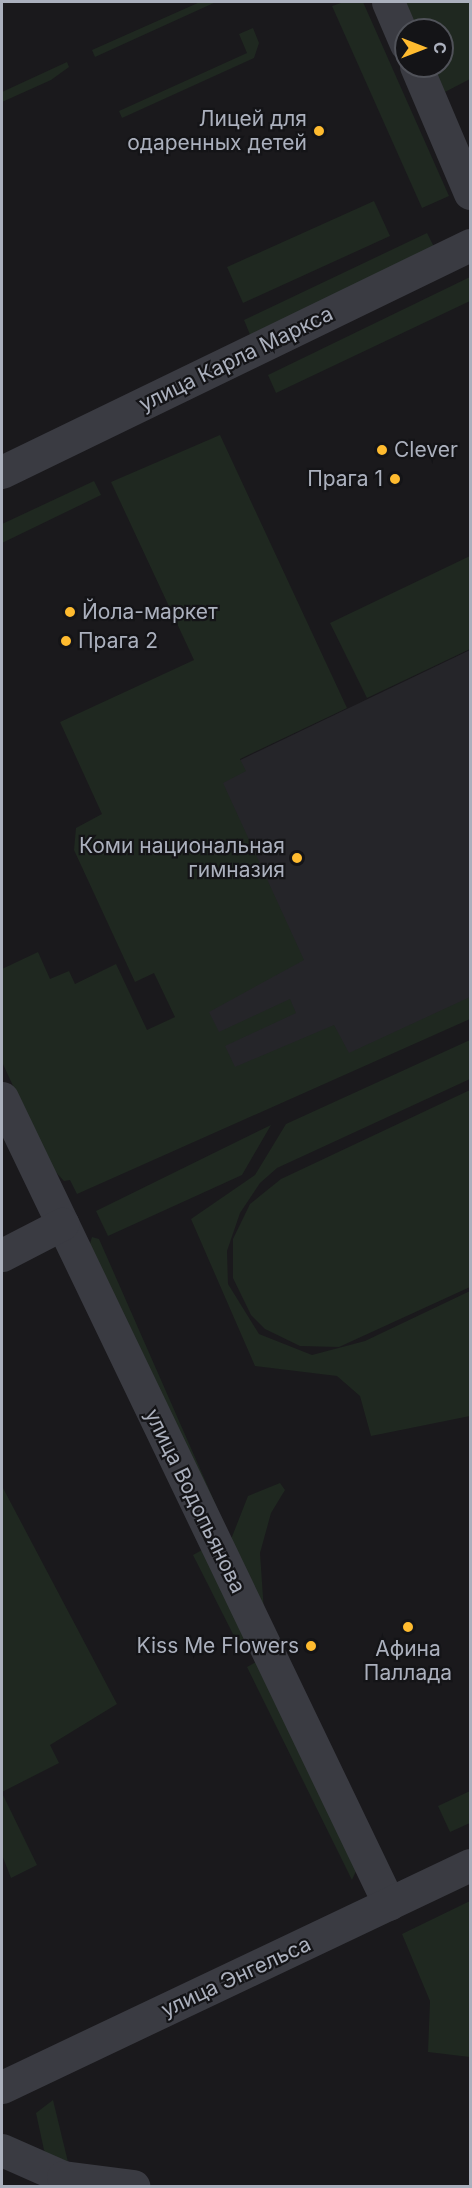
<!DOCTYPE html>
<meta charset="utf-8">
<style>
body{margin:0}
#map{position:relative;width:472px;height:2188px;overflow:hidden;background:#1a191c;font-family:Inter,sans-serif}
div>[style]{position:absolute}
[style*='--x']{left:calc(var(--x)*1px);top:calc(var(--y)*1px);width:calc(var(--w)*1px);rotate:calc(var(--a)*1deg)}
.built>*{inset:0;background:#252529}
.green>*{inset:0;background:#1f2820}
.minor>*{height:33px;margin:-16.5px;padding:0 16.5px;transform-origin:16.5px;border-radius:16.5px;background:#3a3b42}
.dots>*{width:16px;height:16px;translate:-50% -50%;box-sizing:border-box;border:3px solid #141417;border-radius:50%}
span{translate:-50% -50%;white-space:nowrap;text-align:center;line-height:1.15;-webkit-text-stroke:4.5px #141417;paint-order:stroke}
.poi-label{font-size:21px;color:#abb0bd}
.right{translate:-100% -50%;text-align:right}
.left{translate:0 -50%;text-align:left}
.street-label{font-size:21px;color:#abb0bd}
.frame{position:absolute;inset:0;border:3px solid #abb0bd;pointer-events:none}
.north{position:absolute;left:394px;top:18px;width:60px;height:60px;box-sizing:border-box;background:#141417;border:2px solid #505259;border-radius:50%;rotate:90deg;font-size:16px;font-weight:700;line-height:24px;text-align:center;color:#abb0bd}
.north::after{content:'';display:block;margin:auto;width:21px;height:27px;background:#ffbb2f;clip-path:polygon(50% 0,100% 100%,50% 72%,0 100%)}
</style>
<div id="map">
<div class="built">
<div style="clip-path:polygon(470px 650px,470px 1007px,246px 1114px,107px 824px)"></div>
</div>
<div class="green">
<div style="clip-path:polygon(200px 2px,216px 2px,95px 57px,92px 50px)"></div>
<div style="clip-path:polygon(344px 2px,363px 2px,449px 196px,422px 208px,332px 6px)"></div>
<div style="clip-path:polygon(400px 2px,470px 2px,470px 79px,445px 92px,428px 66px,442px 66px,442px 30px,413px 30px)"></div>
<div style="clip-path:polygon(253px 28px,259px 43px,254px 58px,122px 118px,119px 111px,247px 53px,239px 34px)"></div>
<div style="clip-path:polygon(67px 62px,69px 67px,51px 80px,2px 102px,2px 92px)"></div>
<div style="clip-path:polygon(374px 201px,390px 236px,243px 303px,227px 267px)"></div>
<div style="clip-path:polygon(427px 233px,435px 249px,251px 337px,244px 320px)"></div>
<div style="clip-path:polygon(470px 277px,470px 301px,276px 393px,268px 375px)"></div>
<div style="clip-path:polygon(220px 435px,347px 708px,240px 759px,246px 771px,223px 783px,304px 960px,209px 1012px,219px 1032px,290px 999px,296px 1013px,225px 1046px,235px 1067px,334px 1025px,349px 1053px,470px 997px,470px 1019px,77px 1194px,70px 1180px,64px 1181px,50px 1166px,2px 1062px,2px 969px,38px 952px,50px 979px,69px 971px,75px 984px,116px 964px,147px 1030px,175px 1017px,154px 973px,135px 982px,74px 850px,76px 828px,102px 814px,60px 722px,194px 660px,111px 482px)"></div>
<div style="clip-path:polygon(94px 481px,101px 495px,2px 543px,2px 524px)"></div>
<div style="clip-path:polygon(470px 556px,470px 649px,367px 698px,330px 623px)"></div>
<div style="clip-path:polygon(470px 1040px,470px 1079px,277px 1168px,260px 1183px,240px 1213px,227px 1251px,228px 1284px,259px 1334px,312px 1355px,365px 1341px,470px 1291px,470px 1416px,371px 1436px,360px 1396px,337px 1376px,255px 1366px,191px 1219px,255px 1175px,286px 1124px)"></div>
<div style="clip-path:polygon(470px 1090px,470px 1287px,339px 1347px,300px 1346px,265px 1329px,251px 1315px,233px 1278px,233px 1239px,250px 1204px,281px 1179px)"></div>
<div style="clip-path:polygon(271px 1125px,242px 1175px,108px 1236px,96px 1211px)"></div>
<div style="clip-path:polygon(92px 1237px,99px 1239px,223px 1521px,89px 1247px)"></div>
<div style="clip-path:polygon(280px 1483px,285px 1490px,271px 1513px,260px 1553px,264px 1612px,228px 1547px,248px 1496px)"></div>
<div style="clip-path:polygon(3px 1488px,117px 1704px,50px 1745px,59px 1763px,2px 1792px)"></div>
<div style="clip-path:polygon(202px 1550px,246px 1638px,237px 1642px,193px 1555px)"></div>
<div style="clip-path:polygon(256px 1662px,356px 1871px,352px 1880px,247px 1667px)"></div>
<div style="clip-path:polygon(470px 1791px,470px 1823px,450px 1832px,438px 1806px)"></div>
<div style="clip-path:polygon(2px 1793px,37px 1865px,11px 1878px,2px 1855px)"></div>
<div style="clip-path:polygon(470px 1901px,470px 2057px,428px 2052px,430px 2001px,402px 1934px)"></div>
<div style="clip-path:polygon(53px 2100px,68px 2162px,50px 2158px,44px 2150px,36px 2113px)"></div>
</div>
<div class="minor">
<div style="--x:388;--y:2;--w:46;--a:66.8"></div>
<div style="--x:416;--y:66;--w:138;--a:67"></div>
<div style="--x:2;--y:472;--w:520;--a:-25.88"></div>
<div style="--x:2;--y:1098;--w:894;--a:64.35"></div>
<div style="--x:2;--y:1255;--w:68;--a:-27.3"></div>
<div style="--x:2;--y:2087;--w:518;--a:-25.38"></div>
<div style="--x:2;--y:2150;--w:67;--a:23.9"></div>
<div style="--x:63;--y:2177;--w:71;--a:7.3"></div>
</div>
<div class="dots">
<div style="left:319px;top:131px;background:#ffbb2f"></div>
<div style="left:382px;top:450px;background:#ffbb2f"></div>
<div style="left:395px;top:479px;background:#ffbb2f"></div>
<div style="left:70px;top:612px;background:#ffbb2f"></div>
<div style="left:66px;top:641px;background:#ffbb2f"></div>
<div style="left:297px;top:858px;background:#ffbb2f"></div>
<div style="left:408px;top:1627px;background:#ffbb2f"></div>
<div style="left:311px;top:1646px;background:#ffbb2f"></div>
</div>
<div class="poi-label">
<span class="right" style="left:307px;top:131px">Лицей для<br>одаренных детей</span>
<span class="left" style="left:394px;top:450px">Clever</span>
<span class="right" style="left:383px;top:479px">Прага 1</span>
<span class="left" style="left:82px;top:612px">Йола-маркет</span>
<span class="left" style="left:78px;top:641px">Прага 2</span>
<span class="right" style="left:285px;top:858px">Коми национальная<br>гимназия</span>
<span class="right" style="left:299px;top:1646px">Kiss Me Flowers</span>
<span style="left:408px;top:1661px">Афина<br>Паллада</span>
</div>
<div class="street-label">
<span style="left:236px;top:359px;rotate:-26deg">улица Карла Маркса</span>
<span style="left:195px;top:1501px;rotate:64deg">улица Водопьянова</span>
<span style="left:236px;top:1977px;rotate:-25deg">улица Энгельса</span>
</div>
<div class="frame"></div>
<div class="north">С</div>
</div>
